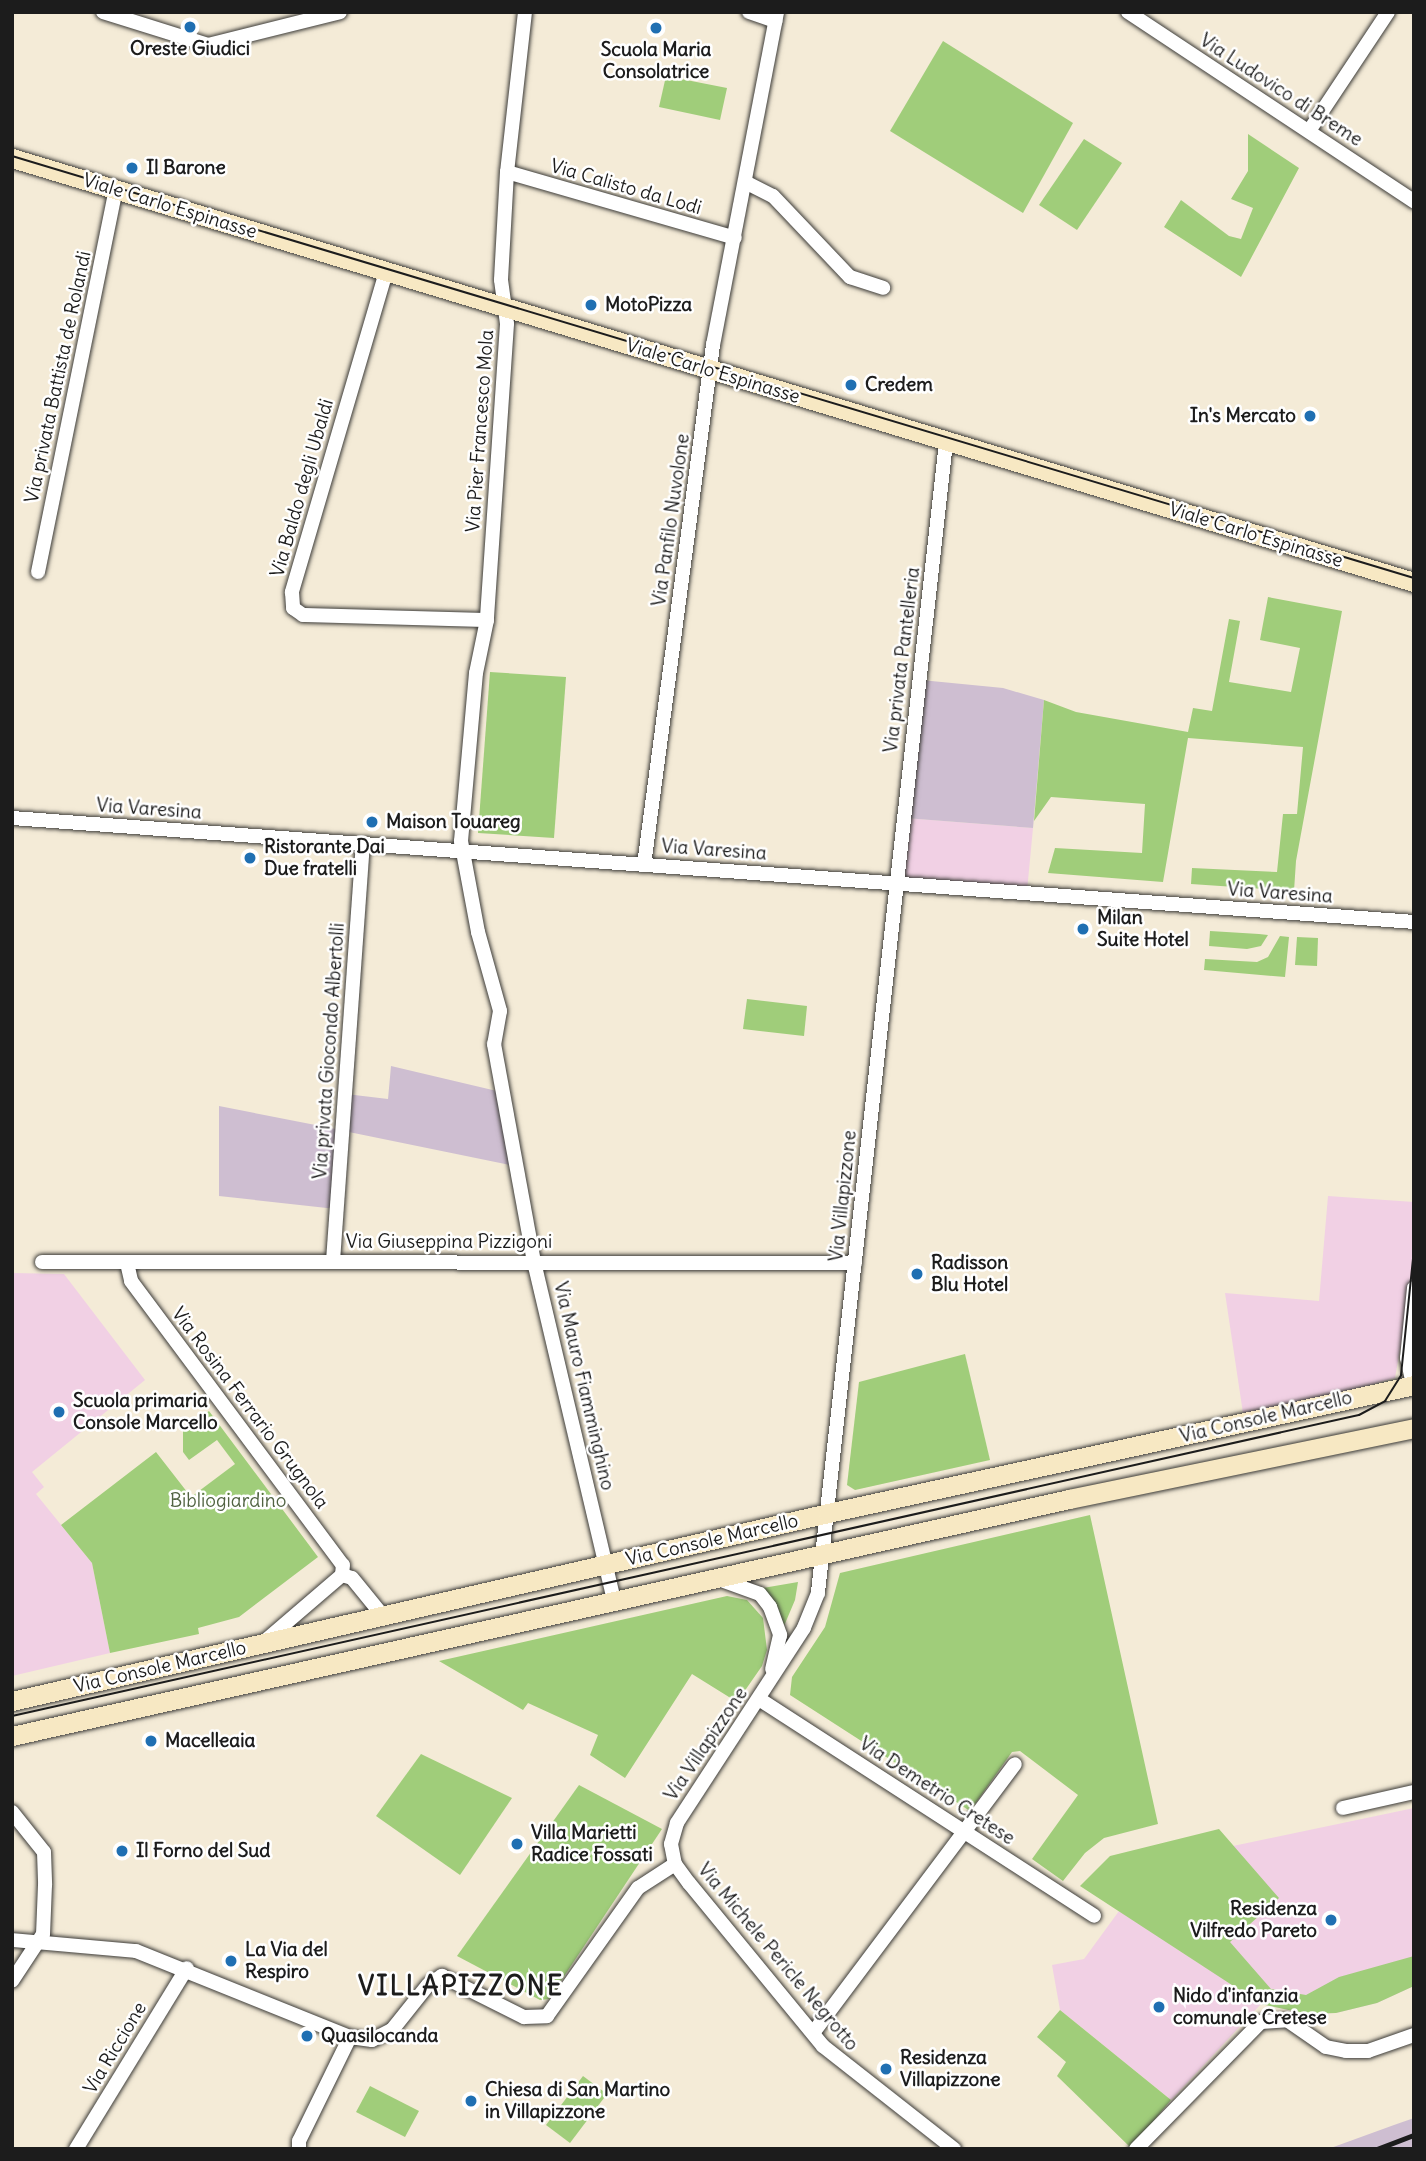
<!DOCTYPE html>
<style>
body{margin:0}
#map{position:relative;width:1426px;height:2161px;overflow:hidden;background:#f4ebd7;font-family:Delius,sans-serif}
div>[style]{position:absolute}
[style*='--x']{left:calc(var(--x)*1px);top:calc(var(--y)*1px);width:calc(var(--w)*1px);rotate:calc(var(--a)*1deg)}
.built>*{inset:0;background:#f1d0e4}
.industrial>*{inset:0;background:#cebed1}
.green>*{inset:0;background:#a0cd7a}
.roads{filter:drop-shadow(0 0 2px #3c3b38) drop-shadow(0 0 2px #3c3b38)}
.street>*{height:14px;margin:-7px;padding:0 7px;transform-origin:7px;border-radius:7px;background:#fff}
.secondary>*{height:19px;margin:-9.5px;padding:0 9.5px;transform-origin:9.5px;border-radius:9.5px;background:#f7e8c3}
.tram>*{height:2px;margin:-1px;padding:0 1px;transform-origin:1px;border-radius:1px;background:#1c1c1c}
.rail>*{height:5px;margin:-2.5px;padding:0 2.5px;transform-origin:2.5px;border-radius:2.5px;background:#1c1c1c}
.dots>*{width:19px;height:19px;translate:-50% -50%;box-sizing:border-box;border:4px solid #fff;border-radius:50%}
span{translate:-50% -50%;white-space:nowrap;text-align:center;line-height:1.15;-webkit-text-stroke:5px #fff;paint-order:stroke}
.poi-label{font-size:19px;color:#1c1c1c;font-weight:700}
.left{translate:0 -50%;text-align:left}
.right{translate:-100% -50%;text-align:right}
.street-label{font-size:19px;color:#1c1c1c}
.park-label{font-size:19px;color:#516342}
.district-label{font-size:26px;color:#1c1c1c;font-weight:700;letter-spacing:2px}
.frame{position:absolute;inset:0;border:14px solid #1c1c1c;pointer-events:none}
</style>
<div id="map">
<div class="built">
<div style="clip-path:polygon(905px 818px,1033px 828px,1027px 891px,897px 882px)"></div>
<div style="clip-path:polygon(1328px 1196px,1414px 1202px,1414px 1270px,1395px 1378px,1244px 1420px,1225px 1293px,1319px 1301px)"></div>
<div style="clip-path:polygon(12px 1273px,64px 1274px,145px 1380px,32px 1472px,44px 1487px,36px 1494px,92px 1563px,110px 1653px,12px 1676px)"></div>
<div style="clip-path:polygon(1414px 1808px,1414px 1986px,1377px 2003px,1336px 2013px,1307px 2014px,1261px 2004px,1171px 2100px,1060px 2010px,1052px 1965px,1084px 1959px,1119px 1911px,1203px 1966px,1278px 1898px,1233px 1846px)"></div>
</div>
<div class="industrial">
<div style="clip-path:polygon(921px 680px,1003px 688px,1044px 700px,1033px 828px,905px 818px)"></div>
<div style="clip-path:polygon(391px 1066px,501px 1092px,515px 1166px,344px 1131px,346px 1094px,388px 1099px)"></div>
<div style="clip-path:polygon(219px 1106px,341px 1130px,336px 1209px,219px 1196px)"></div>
<div style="clip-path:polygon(1414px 2118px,1414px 2149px,1328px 2149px,1394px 2125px)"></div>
</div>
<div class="green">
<div style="clip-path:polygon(943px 41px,1073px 123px,1023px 213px,890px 131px)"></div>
<div style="clip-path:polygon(666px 76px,727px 88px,720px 120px,659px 107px)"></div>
<div style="clip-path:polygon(1248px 134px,1299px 168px,1241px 277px,1164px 227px,1181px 200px,1229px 236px,1241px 239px,1253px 208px,1231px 199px,1248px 171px)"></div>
<div style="clip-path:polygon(1084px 139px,1122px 163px,1077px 230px,1039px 205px)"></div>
<div style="clip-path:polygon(1268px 597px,1342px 611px,1296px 861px,1294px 891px,1191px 884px,1192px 868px,1277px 872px,1283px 814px,1297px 814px,1303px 747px,1188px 738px,1163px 882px,1048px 873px,1055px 848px,1142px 853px,1145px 804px,1051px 797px,1034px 821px,1044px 700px,1076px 712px,1188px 732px,1193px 708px,1212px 711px,1229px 619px,1240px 621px,1229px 682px,1291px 692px,1300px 648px,1260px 640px)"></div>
<div style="clip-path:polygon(490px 672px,566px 677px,554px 838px,478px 833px)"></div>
<div style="clip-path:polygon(1210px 931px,1259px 934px,1268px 935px,1261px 946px,1247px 949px,1209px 946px)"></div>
<div style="clip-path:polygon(1280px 936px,1289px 937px,1285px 977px,1204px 970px,1205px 959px,1257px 962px,1268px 957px)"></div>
<div style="clip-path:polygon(1297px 937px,1318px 938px,1317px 966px,1295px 965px)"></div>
<div style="clip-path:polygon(747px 999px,807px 1006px,804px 1036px,743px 1029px)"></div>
<div style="clip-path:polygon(965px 1354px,990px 1460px,855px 1490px,847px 1485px,859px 1382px)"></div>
<div style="clip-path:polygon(209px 1411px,318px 1557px,239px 1617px,198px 1628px,199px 1634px,110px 1653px,92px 1563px,61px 1525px,156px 1452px,191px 1497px,235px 1464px,217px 1440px,189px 1460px,183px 1452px,183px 1431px)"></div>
<div style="clip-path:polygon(1090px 1515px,1158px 1824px,1104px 1838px,1085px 1853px,1063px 1881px,1032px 1859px,1078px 1795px,1020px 1751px,1012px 1752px,970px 1811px,790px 1695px,792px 1677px,825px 1627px,840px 1573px)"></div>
<div style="clip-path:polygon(798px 1582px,795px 1600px,784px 1626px,778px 1608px,763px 1588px)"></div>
<div style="clip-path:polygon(727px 1596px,747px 1600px,763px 1618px,767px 1650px,762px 1666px,737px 1702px,692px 1674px,625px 1778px,590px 1755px,598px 1735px,528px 1703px,523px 1710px,439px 1661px)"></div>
<div style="clip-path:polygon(421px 1754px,512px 1798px,460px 1875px,376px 1816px)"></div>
<div style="clip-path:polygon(579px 1785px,662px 1829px,549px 1999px,540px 2000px,457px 1956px)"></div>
<div style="clip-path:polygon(1219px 1829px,1279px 1898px,1230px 1942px,1271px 1989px,1306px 1995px,1339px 1977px,1414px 1956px,1414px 1986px,1377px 2003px,1336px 2013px,1307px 2014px,1261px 2004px,1080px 1886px,1110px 1856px)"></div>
<div style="clip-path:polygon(1060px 2010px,1171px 2100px,1131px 2148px,1057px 2076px,1066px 2062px,1037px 2037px)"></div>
<div style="clip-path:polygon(583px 2076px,607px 2094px,570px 2143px,546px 2125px)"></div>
<div style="clip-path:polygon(370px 2086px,419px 2111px,405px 2137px,356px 2112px)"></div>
</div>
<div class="roads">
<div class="street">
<div style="--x:103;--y:12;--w:110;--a:17.4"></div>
<div style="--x:208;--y:45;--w:136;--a:-14"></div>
<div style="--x:525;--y:12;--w:161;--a:96.4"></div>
<div style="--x:507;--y:172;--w:108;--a:93.2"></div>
<div style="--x:501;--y:280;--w:44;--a:82.2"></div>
<div style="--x:507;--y:324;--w:297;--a:93.9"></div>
<div style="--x:487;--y:620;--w:54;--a:101.7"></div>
<div style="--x:476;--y:673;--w:169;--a:95.1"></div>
<div style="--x:461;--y:841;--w:93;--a:79.4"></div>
<div style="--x:478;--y:932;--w:82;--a:74.4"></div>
<div style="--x:500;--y:1011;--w:34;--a:100"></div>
<div style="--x:494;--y:1044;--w:222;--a:79.6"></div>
<div style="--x:534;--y:1262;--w:348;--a:76.7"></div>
<div style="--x:749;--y:12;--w:28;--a:19"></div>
<div style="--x:1128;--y:12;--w:343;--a:33.5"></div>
<div style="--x:1309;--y:131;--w:143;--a:-56.4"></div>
<div style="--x:507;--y:172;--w:237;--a:16.1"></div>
<div style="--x:745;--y:182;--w:31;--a:27"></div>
<div style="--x:773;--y:196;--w:112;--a:46.5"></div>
<div style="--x:850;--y:277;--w:35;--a:18"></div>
<div style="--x:386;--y:272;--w:334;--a:106.4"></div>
<div style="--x:292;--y:592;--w:16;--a:86"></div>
<div style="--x:293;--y:608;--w:12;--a:35"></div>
<div style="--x:303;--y:615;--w:184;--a:1.6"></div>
<div style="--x:946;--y:442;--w:1158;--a:96.35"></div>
<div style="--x:818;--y:1593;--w:38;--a:112"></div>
<div style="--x:804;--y:1628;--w:233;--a:123.1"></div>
<div style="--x:677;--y:1823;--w:22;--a:106"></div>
<div style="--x:671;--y:1844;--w:20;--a:79"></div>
<div style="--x:675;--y:1864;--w:24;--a:54"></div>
<div style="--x:689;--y:1883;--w:211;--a:50.6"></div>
<div style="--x:823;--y:2046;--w:167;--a:38.2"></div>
<div style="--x:38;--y:572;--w:390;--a:-78.5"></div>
<div style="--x:12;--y:818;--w:1406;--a:4.24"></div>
<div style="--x:644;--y:865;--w:525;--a:-82.44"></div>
<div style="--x:713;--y:345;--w:339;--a:-79.1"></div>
<div style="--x:333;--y:1261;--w:418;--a:-85.9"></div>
<div style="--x:42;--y:1262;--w:813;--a:0.07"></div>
<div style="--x:127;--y:1263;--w:18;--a:77"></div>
<div style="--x:131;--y:1281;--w:354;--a:53.3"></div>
<div style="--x:343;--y:1565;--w:10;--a:96"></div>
<div style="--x:342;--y:1575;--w:101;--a:139.4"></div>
<div style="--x:1414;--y:1288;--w:70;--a:95.7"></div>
<div style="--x:1407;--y:1358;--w:31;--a:77"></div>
<div style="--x:342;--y:1575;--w:10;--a:17"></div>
<div style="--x:352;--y:1578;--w:49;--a:50.8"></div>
<div style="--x:721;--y:1580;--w:41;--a:19.7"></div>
<div style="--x:760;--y:1594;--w:16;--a:52"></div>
<div style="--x:770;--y:1607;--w:30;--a:70"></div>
<div style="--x:780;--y:1635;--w:35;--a:103"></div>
<div style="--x:759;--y:1699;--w:399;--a:32.9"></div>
<div style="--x:1343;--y:1808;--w:73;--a:-12.7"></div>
<div style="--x:12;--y:1812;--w:51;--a:51.3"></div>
<div style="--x:44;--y:1852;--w:33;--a:88"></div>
<div style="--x:45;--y:1885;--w:49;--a:92.3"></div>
<div style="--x:43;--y:1934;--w:56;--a:123.4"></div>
<div style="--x:12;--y:1940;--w:124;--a:5.1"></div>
<div style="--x:136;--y:1951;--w:231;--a:21.9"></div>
<div style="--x:350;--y:2037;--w:22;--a:8"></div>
<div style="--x:372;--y:2040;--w:22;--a:-27"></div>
<div style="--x:392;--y:2030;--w:58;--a:-51.3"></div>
<div style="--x:428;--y:1985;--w:17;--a:-33"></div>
<div style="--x:442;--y:1976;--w:92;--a:26.6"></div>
<div style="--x:524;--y:2017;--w:23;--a:-2"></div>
<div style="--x:547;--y:2016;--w:157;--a:-54.6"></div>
<div style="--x:638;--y:1888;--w:44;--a:-33"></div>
<div style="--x:813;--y:2033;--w:336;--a:-53.1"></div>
<div style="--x:76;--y:2149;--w:212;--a:-58.5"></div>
<div style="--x:299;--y:2149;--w:8;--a:-90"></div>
<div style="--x:299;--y:2141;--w:116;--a:-63.9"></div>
<div style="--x:1136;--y:2149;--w:178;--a:-45.5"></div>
<div style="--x:1261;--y:2022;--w:26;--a:-4"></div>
<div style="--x:1287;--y:2020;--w:47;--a:34.7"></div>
<div style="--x:1326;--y:2047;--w:20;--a:11"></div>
<div style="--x:1346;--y:2051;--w:22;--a:0"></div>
<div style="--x:1368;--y:2051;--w:49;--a:-19.2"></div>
</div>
<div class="secondary">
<div style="--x:12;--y:158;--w:1465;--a:16.83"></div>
<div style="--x:12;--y:1701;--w:837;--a:-12.97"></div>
<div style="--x:828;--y:1513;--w:600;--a:-12.32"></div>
<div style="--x:12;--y:1736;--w:1083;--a:-12.64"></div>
<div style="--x:1069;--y:1499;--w:352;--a:-11.6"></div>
</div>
</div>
<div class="tram">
<div style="--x:12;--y:156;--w:1464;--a:16.75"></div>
<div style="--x:12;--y:1716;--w:1380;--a:-12.6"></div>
<div style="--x:1359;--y:1415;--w:30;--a:-28"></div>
<div style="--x:1385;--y:1401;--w:31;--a:-58"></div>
<div style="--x:1401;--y:1375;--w:127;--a:-84.1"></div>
</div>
<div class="rail">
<div style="--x:1377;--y:2149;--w:40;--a:-21"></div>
</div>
<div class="dots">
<div style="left:190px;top:27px;background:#1f6fb2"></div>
<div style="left:656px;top:28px;background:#1f6fb2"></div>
<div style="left:132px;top:168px;background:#1f6fb2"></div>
<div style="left:591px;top:305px;background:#1f6fb2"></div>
<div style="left:851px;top:385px;background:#1f6fb2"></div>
<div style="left:1310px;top:416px;background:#1f6fb2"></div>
<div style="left:372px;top:822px;background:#1f6fb2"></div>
<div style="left:250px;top:858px;background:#1f6fb2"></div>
<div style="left:1083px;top:929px;background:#1f6fb2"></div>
<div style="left:917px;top:1274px;background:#1f6fb2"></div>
<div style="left:59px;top:1412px;background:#1f6fb2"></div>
<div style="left:151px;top:1741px;background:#1f6fb2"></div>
<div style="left:517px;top:1844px;background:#1f6fb2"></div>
<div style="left:122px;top:1851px;background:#1f6fb2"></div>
<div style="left:1331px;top:1920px;background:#1f6fb2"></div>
<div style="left:231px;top:1961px;background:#1f6fb2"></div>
<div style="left:1159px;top:2007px;background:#1f6fb2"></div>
<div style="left:307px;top:2036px;background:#1f6fb2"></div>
<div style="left:886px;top:2069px;background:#1f6fb2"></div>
<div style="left:471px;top:2101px;background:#1f6fb2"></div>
</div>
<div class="poi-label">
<span style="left:190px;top:49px">Oreste Giudici</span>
<span style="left:656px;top:61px">Scuola Maria<br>Consolatrice</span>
<span class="left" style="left:146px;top:168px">Il Barone</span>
<span class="left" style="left:605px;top:305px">MotoPizza</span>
<span class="left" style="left:865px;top:385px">Credem</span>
<span class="right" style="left:1296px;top:416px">In's Mercato</span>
<span class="left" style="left:386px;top:822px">Maison Touareg</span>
<span class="left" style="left:264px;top:858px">Ristorante Dai<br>Due fratelli</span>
<span class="left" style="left:1097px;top:929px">Milan<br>Suite Hotel</span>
<span class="left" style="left:931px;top:1274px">Radisson<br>Blu Hotel</span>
<span class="left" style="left:73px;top:1412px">Scuola primaria<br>Console Marcello</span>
<span class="left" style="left:165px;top:1741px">Macelleaia</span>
<span class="left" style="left:531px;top:1844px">Villa Marietti<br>Radice Fossati</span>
<span class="left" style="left:136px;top:1851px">Il Forno del Sud</span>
<span class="right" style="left:1317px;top:1920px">Residenza<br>Vilfredo Pareto</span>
<span class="left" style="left:245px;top:1961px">La Via del<br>Respiro</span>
<span class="left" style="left:1173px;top:2007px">Nido d'infanzia<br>comunale Cretese</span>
<span class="left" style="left:321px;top:2036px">Quasilocanda</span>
<span class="left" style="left:900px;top:2069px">Residenza<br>Villapizzone</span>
<span class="left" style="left:485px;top:2101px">Chiesa di San Martino<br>in Villapizzone</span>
</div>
<div class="street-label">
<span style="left:1281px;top:90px;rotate:33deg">Via Ludovico di Breme</span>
<span style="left:626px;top:187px;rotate:16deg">Via Calisto da Lodi</span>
<span style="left:170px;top:206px;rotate:17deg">Viale Carlo Espinasse</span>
<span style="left:713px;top:371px;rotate:17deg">Viale Carlo Espinasse</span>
<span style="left:58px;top:377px;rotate:-78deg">Via privata Battista de Rolandi</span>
<span style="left:480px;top:431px;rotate:-86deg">Via Pier Francesco Mola</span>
<span style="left:302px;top:488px;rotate:-74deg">Via Baldo degli Ubaldi</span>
<span style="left:671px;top:520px;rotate:-82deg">Via Panfilo Nuvolone</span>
<span style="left:1256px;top:535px;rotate:17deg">Viale Carlo Espinasse</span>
<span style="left:902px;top:660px;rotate:-83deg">Via privata Pantelleria</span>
<span style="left:149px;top:809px;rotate:4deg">Via Varesina</span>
<span style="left:714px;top:850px;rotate:4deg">Via Varesina</span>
<span style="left:1280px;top:893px;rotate:4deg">Via Varesina</span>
<span style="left:329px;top:1051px;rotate:-86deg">Via privata Giocondo Albertolli</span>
<span style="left:843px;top:1196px;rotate:-84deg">Via Villapizzone</span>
<span style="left:449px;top:1242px">Via Giuseppina Pizzigoni</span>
<span style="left:584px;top:1386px;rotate:77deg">Via Mauro Fiamminghino</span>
<span style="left:250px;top:1408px;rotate:53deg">Via Rosina Ferrario Grugnola</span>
<span style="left:1266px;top:1417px;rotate:-13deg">Via Console Marcello</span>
<span style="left:712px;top:1540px;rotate:-13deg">Via Console Marcello</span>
<span style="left:160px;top:1667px;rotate:-13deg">Via Console Marcello</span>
<span style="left:706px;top:1744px;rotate:-56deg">Via Villapizzone</span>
<span style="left:937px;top:1791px;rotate:33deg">Via Demetrio Cretese</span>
<span style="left:778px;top:1957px;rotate:50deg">Via Michele Pericle Negrotto</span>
<span style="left:115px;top:2048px;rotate:-59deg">Via Riccione</span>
</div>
<div class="park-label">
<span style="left:228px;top:1501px">Bibliogiardino</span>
</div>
<div class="district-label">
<span style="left:461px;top:1986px">VILLAPIZZONE</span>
</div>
<div class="frame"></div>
</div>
